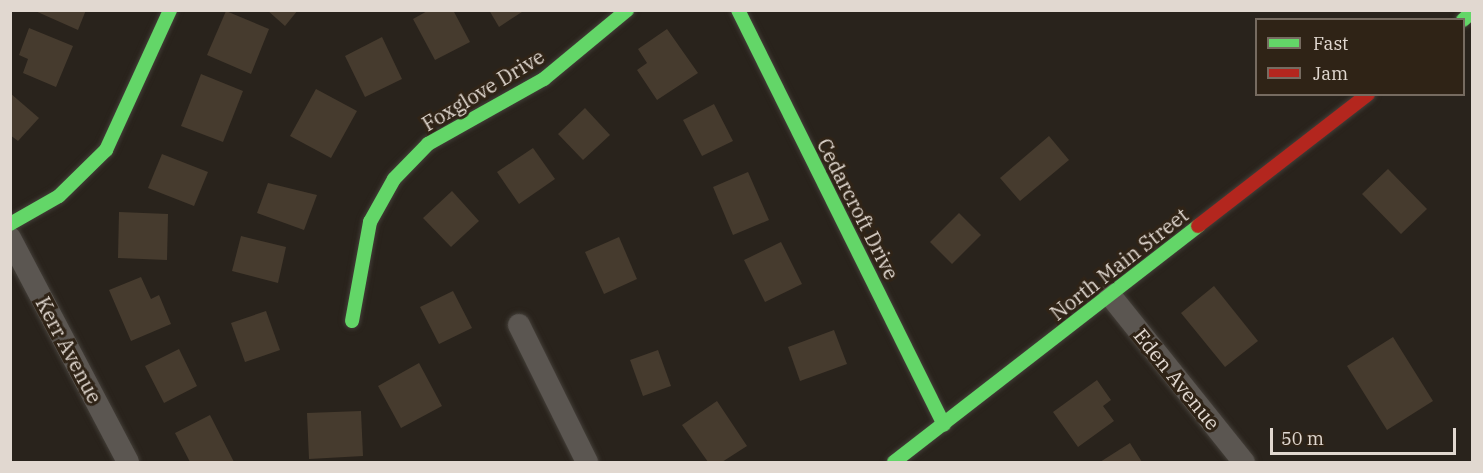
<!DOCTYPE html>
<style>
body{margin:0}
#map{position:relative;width:1483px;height:473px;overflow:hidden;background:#29231c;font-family:"IBM Plex Serif",serif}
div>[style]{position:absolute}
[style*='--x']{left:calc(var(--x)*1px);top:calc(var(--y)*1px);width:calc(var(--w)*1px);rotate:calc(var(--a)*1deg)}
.building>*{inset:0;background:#463b2e}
.roads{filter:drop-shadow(0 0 2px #433e38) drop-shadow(0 0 2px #433e38)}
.street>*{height:22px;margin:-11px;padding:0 11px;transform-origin:11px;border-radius:11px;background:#5b5651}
.fast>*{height:14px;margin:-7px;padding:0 7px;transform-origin:7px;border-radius:7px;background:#63d668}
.jam>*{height:14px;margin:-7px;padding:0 7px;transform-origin:7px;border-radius:7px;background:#b3261e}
span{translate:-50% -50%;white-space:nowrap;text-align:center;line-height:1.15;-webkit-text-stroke:6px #2f2316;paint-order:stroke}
.street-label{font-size:20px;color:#e1d8d0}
.frame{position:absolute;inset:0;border:12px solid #e1d8d0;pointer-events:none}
.legend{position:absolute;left:1255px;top:18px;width:210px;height:78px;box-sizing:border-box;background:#2f2316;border:2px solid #766b60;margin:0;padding:8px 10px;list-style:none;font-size:18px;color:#e1d8d0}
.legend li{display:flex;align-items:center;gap:12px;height:30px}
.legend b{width:30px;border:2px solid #766b60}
.scale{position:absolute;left:1270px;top:428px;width:186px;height:27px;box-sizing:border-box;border:3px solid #e1d8d0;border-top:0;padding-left:8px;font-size:18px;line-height:21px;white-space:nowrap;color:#e1d8d0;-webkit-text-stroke:4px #2f2316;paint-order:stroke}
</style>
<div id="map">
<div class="building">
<div style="clip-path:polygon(33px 10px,86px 10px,78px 30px)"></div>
<div style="clip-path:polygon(267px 10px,298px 10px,285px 26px)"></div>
<div style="clip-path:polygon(429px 10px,453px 10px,470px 42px,435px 60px,413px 19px)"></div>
<div style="clip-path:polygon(489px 10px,525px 10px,499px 27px)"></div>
<div style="clip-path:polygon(226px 11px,269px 29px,251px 74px,207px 55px)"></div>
<div style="clip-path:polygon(29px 28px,73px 46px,56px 87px,23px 73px,28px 59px,19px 55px)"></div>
<div style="clip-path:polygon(667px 29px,698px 73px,657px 100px,637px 70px,647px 63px,638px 49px)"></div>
<div style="clip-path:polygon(382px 37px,402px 79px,365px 97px,345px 56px)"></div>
<div style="clip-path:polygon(201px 74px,243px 91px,223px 142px,181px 126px)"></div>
<div style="clip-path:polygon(316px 89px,357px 111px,331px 158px,290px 136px)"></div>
<div style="clip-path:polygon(10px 93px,39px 118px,18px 141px,10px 135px)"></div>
<div style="clip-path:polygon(714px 104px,733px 141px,702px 156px,683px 120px)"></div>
<div style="clip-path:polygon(585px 108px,610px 135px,583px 160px,558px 134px)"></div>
<div style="clip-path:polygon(1049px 136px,1069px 160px,1020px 201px,1000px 178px)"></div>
<div style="clip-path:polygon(533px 148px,555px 179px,519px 204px,497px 172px)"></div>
<div style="clip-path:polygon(162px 154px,208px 172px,194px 206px,148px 188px)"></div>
<div style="clip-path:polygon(1388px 169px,1427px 209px,1401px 234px,1362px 194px)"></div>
<div style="clip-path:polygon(748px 172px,769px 220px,733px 235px,713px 187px)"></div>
<div style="clip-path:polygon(268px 183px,317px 195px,304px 230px,257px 213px)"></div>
<div style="clip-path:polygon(452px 191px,479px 221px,451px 247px,423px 218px)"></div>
<div style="clip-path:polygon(119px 212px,168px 214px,167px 260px,118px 258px)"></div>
<div style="clip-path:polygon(959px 213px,981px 235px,952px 264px,930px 242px)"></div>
<div style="clip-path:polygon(241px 236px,286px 247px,278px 283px,232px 271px)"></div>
<div style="clip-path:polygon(619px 237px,637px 279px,604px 294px,585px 252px)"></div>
<div style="clip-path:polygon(781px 242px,802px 284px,765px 302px,744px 260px)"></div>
<div style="clip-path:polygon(141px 277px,151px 299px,159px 295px,171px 324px,131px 341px,109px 290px)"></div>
<div style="clip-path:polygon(1214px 286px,1258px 341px,1225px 367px,1181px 313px)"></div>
<div style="clip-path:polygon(453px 291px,472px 328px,439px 344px,420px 307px)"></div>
<div style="clip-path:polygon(266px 311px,280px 350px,245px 362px,231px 323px)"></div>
<div style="clip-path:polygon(834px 330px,847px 364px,800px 381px,788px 347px)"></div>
<div style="clip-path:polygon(1393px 337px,1433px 401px,1387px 430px,1347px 366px)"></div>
<div style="clip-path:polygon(179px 349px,197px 386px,164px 403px,145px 366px)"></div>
<div style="clip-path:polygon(658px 350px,671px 386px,643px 396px,630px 360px)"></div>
<div style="clip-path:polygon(419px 363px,442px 406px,401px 428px,378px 386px)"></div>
<div style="clip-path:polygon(1097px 380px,1111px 400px,1103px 406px,1114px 421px,1078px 447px,1053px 412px)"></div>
<div style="clip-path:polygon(717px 401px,747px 446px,722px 462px,708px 462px,682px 425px)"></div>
<div style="clip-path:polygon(361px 411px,363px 456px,309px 459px,307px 413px)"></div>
<div style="clip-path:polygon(210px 415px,234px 462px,190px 462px,175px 433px)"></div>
<div style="clip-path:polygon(1130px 443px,1142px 462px,1100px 462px)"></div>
</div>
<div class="roads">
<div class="street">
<div style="--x:10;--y:238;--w:253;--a:62.2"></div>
<div style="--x:1110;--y:295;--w:214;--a:51.3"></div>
<div style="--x:519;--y:325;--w:153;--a:63.6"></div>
</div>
<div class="fast">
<div style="--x:738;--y:10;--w:463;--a:63.6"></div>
<div style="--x:1463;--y:20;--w:12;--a:-42"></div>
<div style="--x:10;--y:224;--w:56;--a:-29.7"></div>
<div style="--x:59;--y:196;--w:66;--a:-44.4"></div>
<div style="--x:106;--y:150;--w:154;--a:-65.4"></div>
<div style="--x:352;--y:321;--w:101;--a:-79.7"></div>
<div style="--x:370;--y:222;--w:49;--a:-60.8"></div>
<div style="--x:394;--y:179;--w:49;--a:-45.8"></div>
<div style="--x:428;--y:144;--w:133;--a:-29.3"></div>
<div style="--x:544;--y:79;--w:108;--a:-39.7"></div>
<div style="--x:894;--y:462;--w:385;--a:-37.8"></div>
</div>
<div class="jam">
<div style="--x:1198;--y:226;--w:215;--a:-37.8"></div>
</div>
</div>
<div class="street-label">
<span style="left:483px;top:90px;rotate:-31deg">Foxglove Drive</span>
<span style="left:858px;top:209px;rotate:63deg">Cedarcroft Drive</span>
<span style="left:1119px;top:264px;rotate:-38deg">North Main Street</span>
<span style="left:69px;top:350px;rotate:62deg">Kerr Avenue</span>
<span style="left:1177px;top:379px;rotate:51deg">Eden Avenue</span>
</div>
<div class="frame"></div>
<ul class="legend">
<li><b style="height:8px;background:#63d668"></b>Fast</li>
<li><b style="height:8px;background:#b3261e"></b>Jam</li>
</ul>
<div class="scale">50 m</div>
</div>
